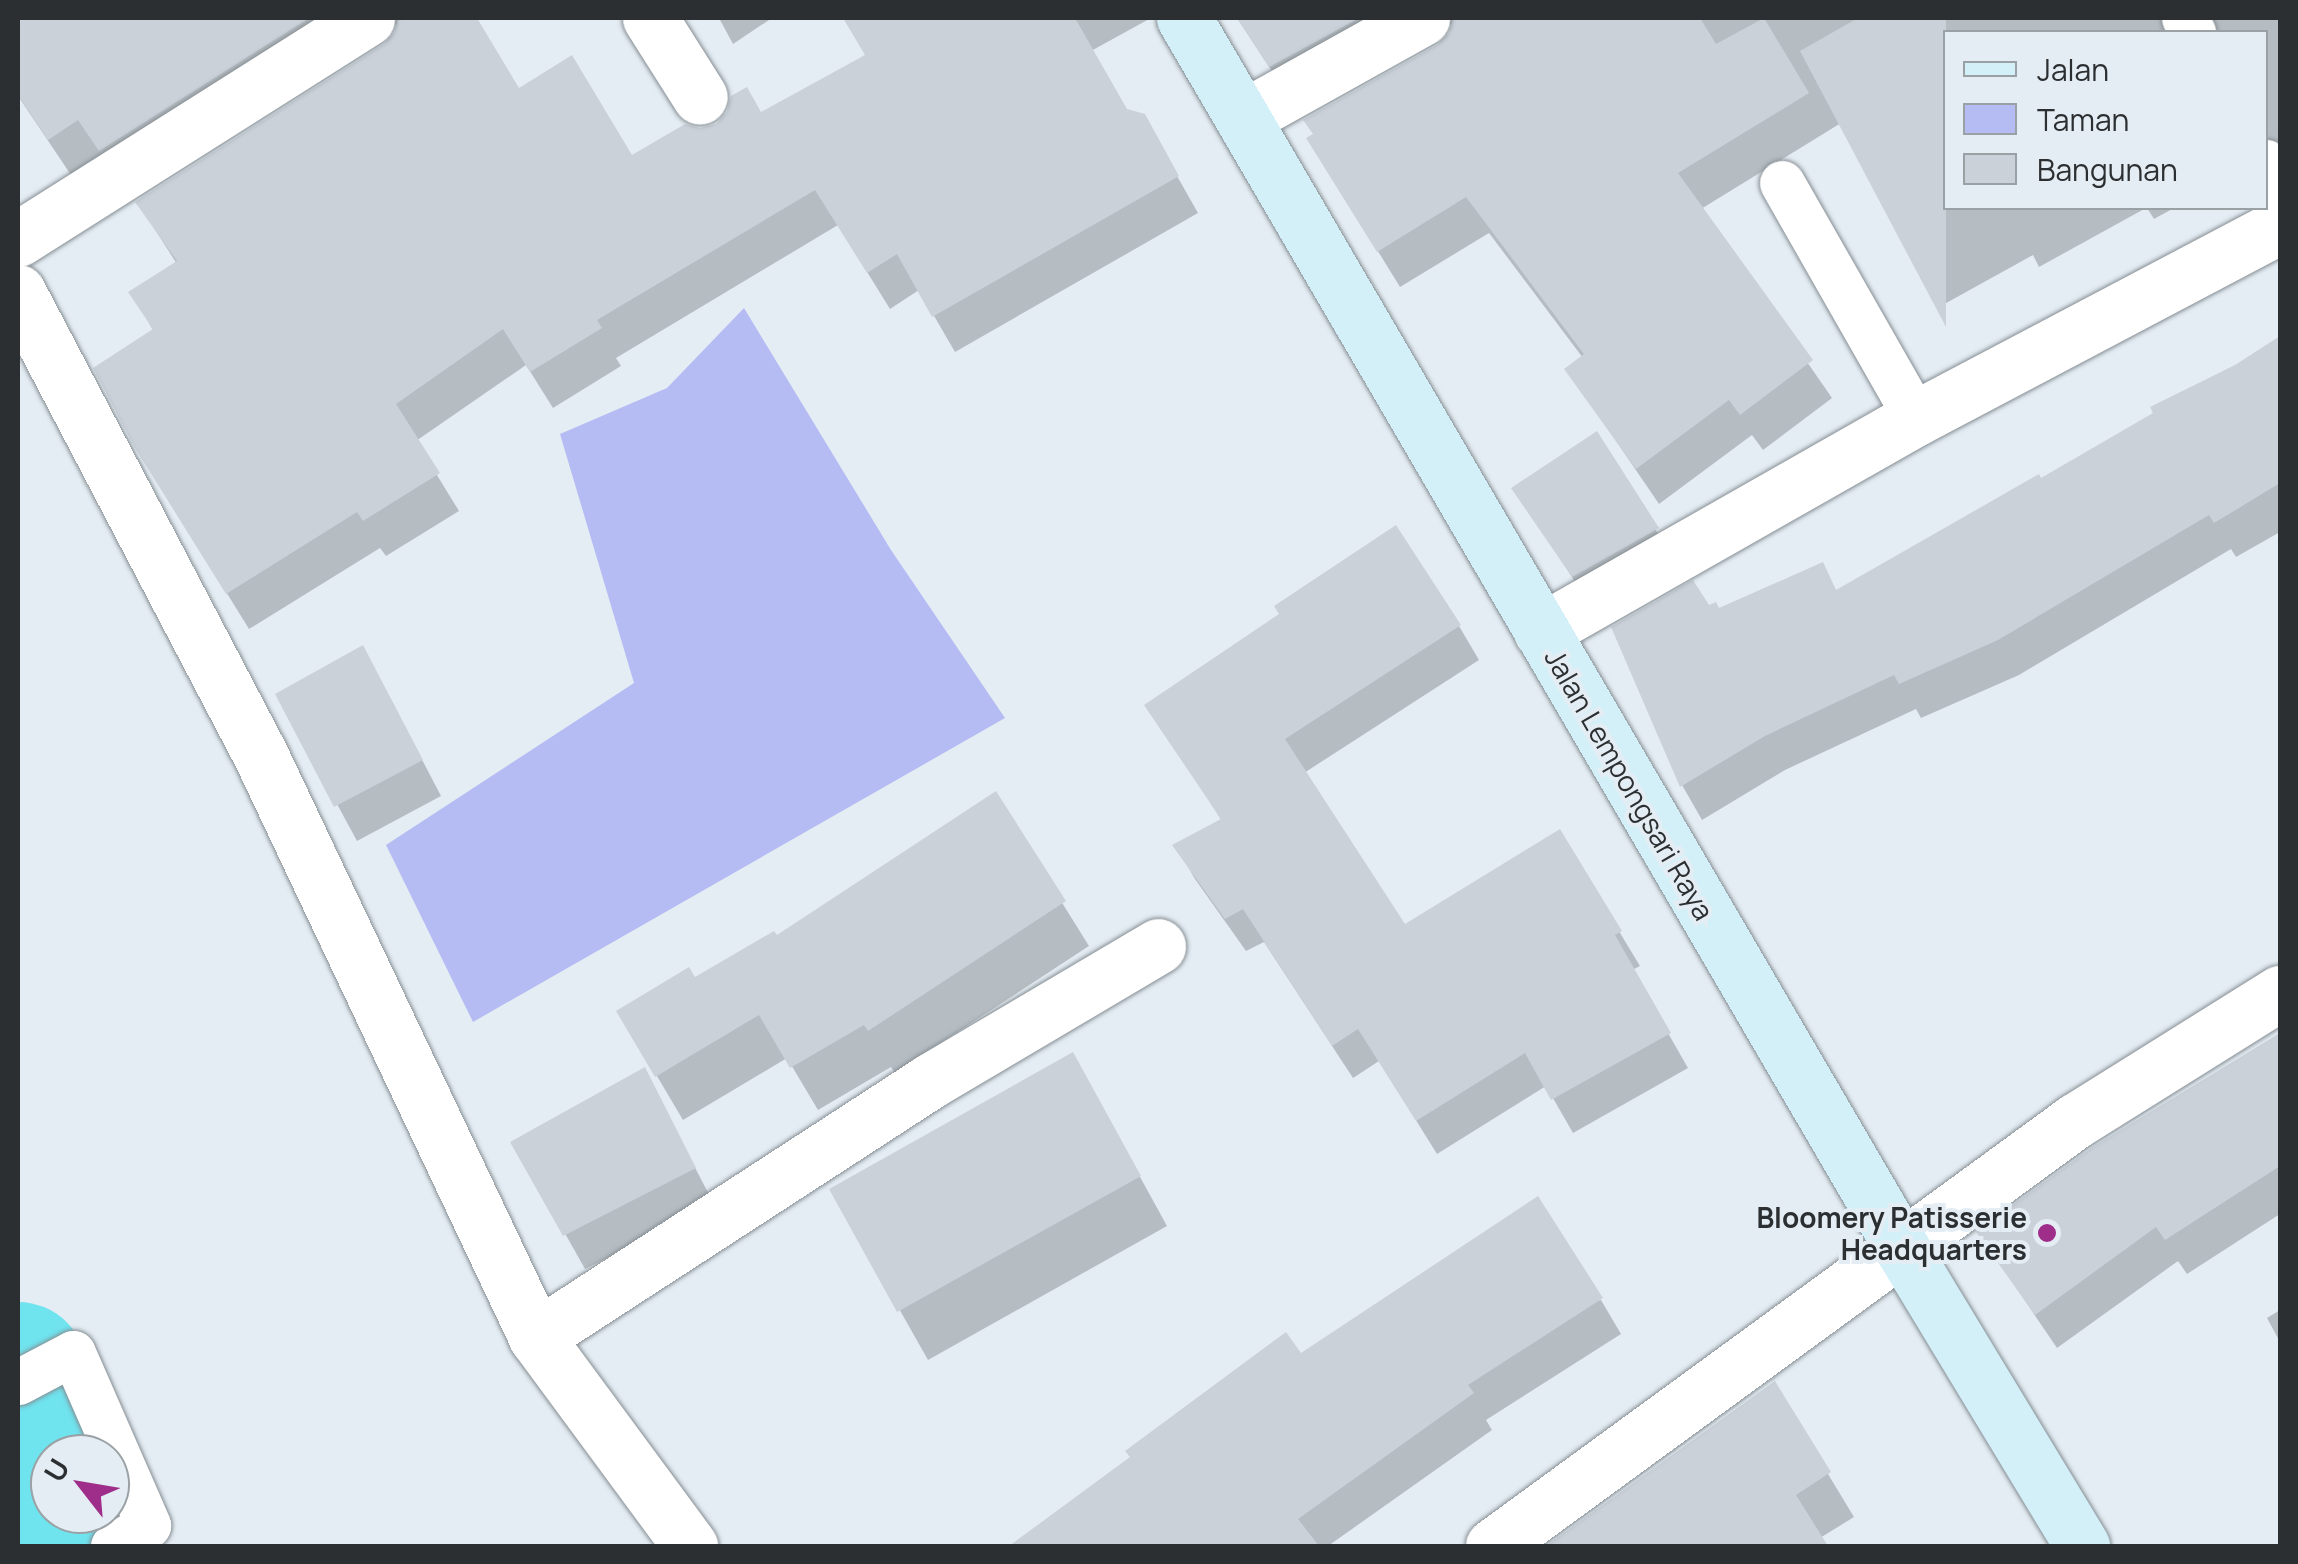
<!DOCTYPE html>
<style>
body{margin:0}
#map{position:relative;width:2298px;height:1564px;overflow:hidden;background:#e4edf3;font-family:Manrope,sans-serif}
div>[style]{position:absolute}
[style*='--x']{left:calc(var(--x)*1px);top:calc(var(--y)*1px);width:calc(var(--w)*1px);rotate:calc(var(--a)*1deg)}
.green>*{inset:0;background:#b5bcf3}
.shadow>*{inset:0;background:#0003}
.river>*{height:138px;margin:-69px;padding:0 69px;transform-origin:69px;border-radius:69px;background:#6fe3ee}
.building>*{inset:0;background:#cbd1d9}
.roads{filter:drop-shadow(0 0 2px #858d93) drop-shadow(0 0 2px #858d93)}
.service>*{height:45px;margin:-22.5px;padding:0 22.5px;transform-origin:22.5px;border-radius:22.5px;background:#fff}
.minor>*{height:55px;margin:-27.5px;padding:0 27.5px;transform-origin:27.5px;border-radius:27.5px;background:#fff}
.secondary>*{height:55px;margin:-27.5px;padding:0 27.5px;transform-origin:27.5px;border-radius:27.5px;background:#d3f0f9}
.dots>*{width:28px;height:28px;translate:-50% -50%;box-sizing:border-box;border:5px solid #e4edf3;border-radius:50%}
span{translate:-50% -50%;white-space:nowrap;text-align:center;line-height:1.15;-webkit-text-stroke:8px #e4edf3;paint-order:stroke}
.street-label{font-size:28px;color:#2c2f31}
.poi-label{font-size:28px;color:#2c2f31;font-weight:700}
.right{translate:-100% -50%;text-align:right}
.frame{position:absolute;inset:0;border:20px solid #2c2f31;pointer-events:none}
.legend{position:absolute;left:1943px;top:30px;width:325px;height:180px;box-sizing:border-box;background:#e4edf3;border:2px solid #9aa1a5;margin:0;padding:12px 18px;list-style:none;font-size:30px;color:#2c2f31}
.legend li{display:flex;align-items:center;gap:20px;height:50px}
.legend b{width:50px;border:2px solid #9aa1a5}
.north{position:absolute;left:30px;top:1434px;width:100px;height:100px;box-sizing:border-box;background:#e4edf3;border:2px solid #9aa1a5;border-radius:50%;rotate:301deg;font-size:28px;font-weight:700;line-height:40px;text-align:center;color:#2c2f31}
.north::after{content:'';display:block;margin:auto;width:35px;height:45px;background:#9f2e8b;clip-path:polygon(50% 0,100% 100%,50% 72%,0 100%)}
</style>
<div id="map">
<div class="green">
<div style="clip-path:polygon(744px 308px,891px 550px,1005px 718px,473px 1022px,386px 845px,634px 683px,560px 434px,667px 388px)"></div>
</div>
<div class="shadow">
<div style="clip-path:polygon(36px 18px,474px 18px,518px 92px,631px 159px,700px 131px,760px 115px,868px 56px,845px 18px,1151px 18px,1091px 51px,1126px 111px,1143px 116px,1198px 213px,955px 352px,919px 290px,890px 309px,838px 225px,616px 358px,621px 366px,553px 408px,526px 365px,416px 441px,459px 511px,386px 556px,380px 548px,249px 629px,160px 485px,154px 332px,132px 293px,177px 264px,138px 203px,385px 46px,399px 26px,389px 23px,71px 175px,18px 96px,18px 30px)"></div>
<div style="clip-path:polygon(719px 18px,772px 18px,733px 44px)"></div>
<div style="clip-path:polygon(1237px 18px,2280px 18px,2280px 148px,2266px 156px,2266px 32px,1946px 32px,1946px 208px,2146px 208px,2039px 267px,2033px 255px,1939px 307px,1841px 123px,1701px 209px,1832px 398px,1763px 450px,1752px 435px,1659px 504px,1567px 369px,1583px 358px,1489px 233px,1400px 287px,1331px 175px,1450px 36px,1454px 25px,1446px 23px,1293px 103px)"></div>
<div style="clip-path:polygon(2147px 208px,2174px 208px,2154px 219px)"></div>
<div style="clip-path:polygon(2280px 339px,2280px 532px,2236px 557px,2231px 549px,2019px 675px,1921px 718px,1916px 709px,1785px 770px,1702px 820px,1682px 785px,1708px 609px,1718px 611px,1822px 566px,1837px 592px,2041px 481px)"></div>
<div style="clip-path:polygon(1596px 434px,1677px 564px,1594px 611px,1515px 489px)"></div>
<div style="clip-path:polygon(1459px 626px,1479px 660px,1304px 773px,1405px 927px,1559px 832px,1640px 966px,1632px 970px,1688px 1068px,1573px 1133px,1546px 1086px,1437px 1154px,1379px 1061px,1353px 1078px,1264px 942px,1246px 951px,1195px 879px,1176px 846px,1222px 821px,1148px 706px)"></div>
<div style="clip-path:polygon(382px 683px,441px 796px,357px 841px,278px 695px)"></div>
<div style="clip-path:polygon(995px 795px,1089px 946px,895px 1073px,891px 1067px,818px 1110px,787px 1058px,683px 1120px,619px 1012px,694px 981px,776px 938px)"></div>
<div style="clip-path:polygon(2280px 1036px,2280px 1214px,2187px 1274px,2178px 1261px,2057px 1348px,1979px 1233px)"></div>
<div style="clip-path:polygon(644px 1070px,714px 1204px,585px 1269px,514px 1143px)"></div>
<div style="clip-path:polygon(1100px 1104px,1167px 1226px,928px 1360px,832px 1190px)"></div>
<div style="clip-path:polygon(1601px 1300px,1621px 1334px,1486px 1420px,1492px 1430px,1328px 1546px,1014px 1546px,1133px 1458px,1301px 1357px)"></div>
<div style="clip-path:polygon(2280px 1310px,2280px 1342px,2267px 1318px)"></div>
<div style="clip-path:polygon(1774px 1385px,1854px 1517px,1820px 1538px,1825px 1546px,1570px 1546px,1564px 1536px)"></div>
</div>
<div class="river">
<div style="--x:18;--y:1371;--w:178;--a:79"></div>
</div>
<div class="building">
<div style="clip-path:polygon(18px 18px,309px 18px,99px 151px,78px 120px,48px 140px,18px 95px)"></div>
<div style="clip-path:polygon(398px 18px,477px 18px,519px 88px,572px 55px,632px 155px,685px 124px,700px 128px,716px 124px,727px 112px,731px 96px,747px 87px,761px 112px,865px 55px,843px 18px,1075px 18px,1127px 109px,1145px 114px,1179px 176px,932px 317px,897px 254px,867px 273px,815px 190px,597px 320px,602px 328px,530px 372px,503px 329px,396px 404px,440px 473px,363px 521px,357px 512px,226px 594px,135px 448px,93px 368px,153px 329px,128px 292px,177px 261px,135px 202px,384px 44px,394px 33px)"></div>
<div style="clip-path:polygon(1237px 18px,1359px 18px,1269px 67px)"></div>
<div style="clip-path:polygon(1453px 18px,1700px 18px,1716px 44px,1764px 18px,1809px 93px,1678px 173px,1813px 360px,1740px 415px,1729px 400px,1636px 469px,1564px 369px,1584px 354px,1466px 197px,1377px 252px,1306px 138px,1313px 134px,1303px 120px,1437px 45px,1449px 33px)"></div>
<div style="clip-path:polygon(1858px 18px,1946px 18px,1946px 327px,1800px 51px)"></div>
<div style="clip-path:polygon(2280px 336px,2280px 483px,2214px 523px,2209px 515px,1998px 640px,1899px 684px,1894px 675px,1765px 736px,1680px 787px,1611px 627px,1693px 580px,1709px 605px,1716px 602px,1719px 608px,1823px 562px,1836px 590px,2039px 474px,2041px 478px,2153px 413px,2150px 407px,2235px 365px)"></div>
<div style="clip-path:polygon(1597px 431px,1659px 528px,1572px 577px,1511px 488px)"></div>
<div style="clip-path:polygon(1396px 525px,1461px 625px,1285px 739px,1405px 924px,1560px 829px,1622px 931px,1615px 935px,1671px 1033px,1551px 1100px,1525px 1053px,1416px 1121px,1358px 1029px,1332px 1046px,1243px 909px,1225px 919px,1172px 845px,1221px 819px,1144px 705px,1279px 614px,1274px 606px)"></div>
<div style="clip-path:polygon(363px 645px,423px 760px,334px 807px,275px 694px)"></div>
<div style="clip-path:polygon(996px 791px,1066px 901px,868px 1031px,864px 1025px,790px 1068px,759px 1015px,655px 1077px,616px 1011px,689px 967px,695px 977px,774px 931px,777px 935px)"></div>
<div style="clip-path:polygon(2280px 1033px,2280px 1166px,2165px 1240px,2156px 1227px,2035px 1315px,1976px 1232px,2093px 1147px)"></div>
<div style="clip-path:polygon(1073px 1052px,1141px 1176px,897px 1312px,829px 1189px)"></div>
<div style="clip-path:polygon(645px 1067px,696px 1168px,563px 1236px,510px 1142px)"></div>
<div style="clip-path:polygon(1538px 1196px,1603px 1298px,1468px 1385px,1474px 1393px,1298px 1519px,1319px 1546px,1009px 1546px,1130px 1457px,1125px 1451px,1286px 1332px,1301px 1353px)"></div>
<div style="clip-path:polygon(1775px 1381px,1831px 1472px,1796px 1495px,1828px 1546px,1546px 1546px)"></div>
</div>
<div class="roads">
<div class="service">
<div style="--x:2184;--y:18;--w:17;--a:57"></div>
<div style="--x:2266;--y:162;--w:30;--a:63"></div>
<div style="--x:1782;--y:183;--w:271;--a:60.3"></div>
<div style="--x:18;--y:1382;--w:62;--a:-27.8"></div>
<div style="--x:73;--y:1353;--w:188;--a:66.4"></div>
<div style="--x:148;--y:1525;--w:41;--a:149"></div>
</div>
<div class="minor">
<div style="--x:650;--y:18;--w:93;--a:57.7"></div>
<div style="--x:1244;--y:117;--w:204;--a:-29.1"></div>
<div style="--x:18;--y:239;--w:413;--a:-32.3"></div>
<div style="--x:18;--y:292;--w:524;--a:62.36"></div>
<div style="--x:261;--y:756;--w:643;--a:64.67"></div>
<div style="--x:536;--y:1337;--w:260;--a:53.6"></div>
<div style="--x:1541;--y:631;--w:431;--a:-29.6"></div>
<div style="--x:1916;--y:418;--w:412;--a:-27.8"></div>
<div style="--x:536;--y:1337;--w:470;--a:-33"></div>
<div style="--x:930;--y:1081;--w:265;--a:-30.6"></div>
<div style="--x:1493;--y:1546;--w:721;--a:-36.14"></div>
<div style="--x:2075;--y:1121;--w:242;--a:-32"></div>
</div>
<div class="secondary">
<div style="--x:1184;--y:18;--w:1426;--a:59.73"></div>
<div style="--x:1903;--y:1250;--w:346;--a:58.8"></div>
</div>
</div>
<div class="dots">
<div style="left:2047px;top:1233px;background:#9f2e8b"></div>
</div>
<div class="street-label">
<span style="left:1630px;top:784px;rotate:60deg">Jalan Lempongsari Raya</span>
</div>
<div class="poi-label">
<span class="right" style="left:2027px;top:1233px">Bloomery Patisserie<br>Headquarters</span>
</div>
<div class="frame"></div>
<ul class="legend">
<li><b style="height:12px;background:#d3f0f9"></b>Jalan</li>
<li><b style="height:28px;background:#b5bcf3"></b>Taman</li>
<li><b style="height:28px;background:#cbd1d9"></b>Bangunan</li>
</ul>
<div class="north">U</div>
</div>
